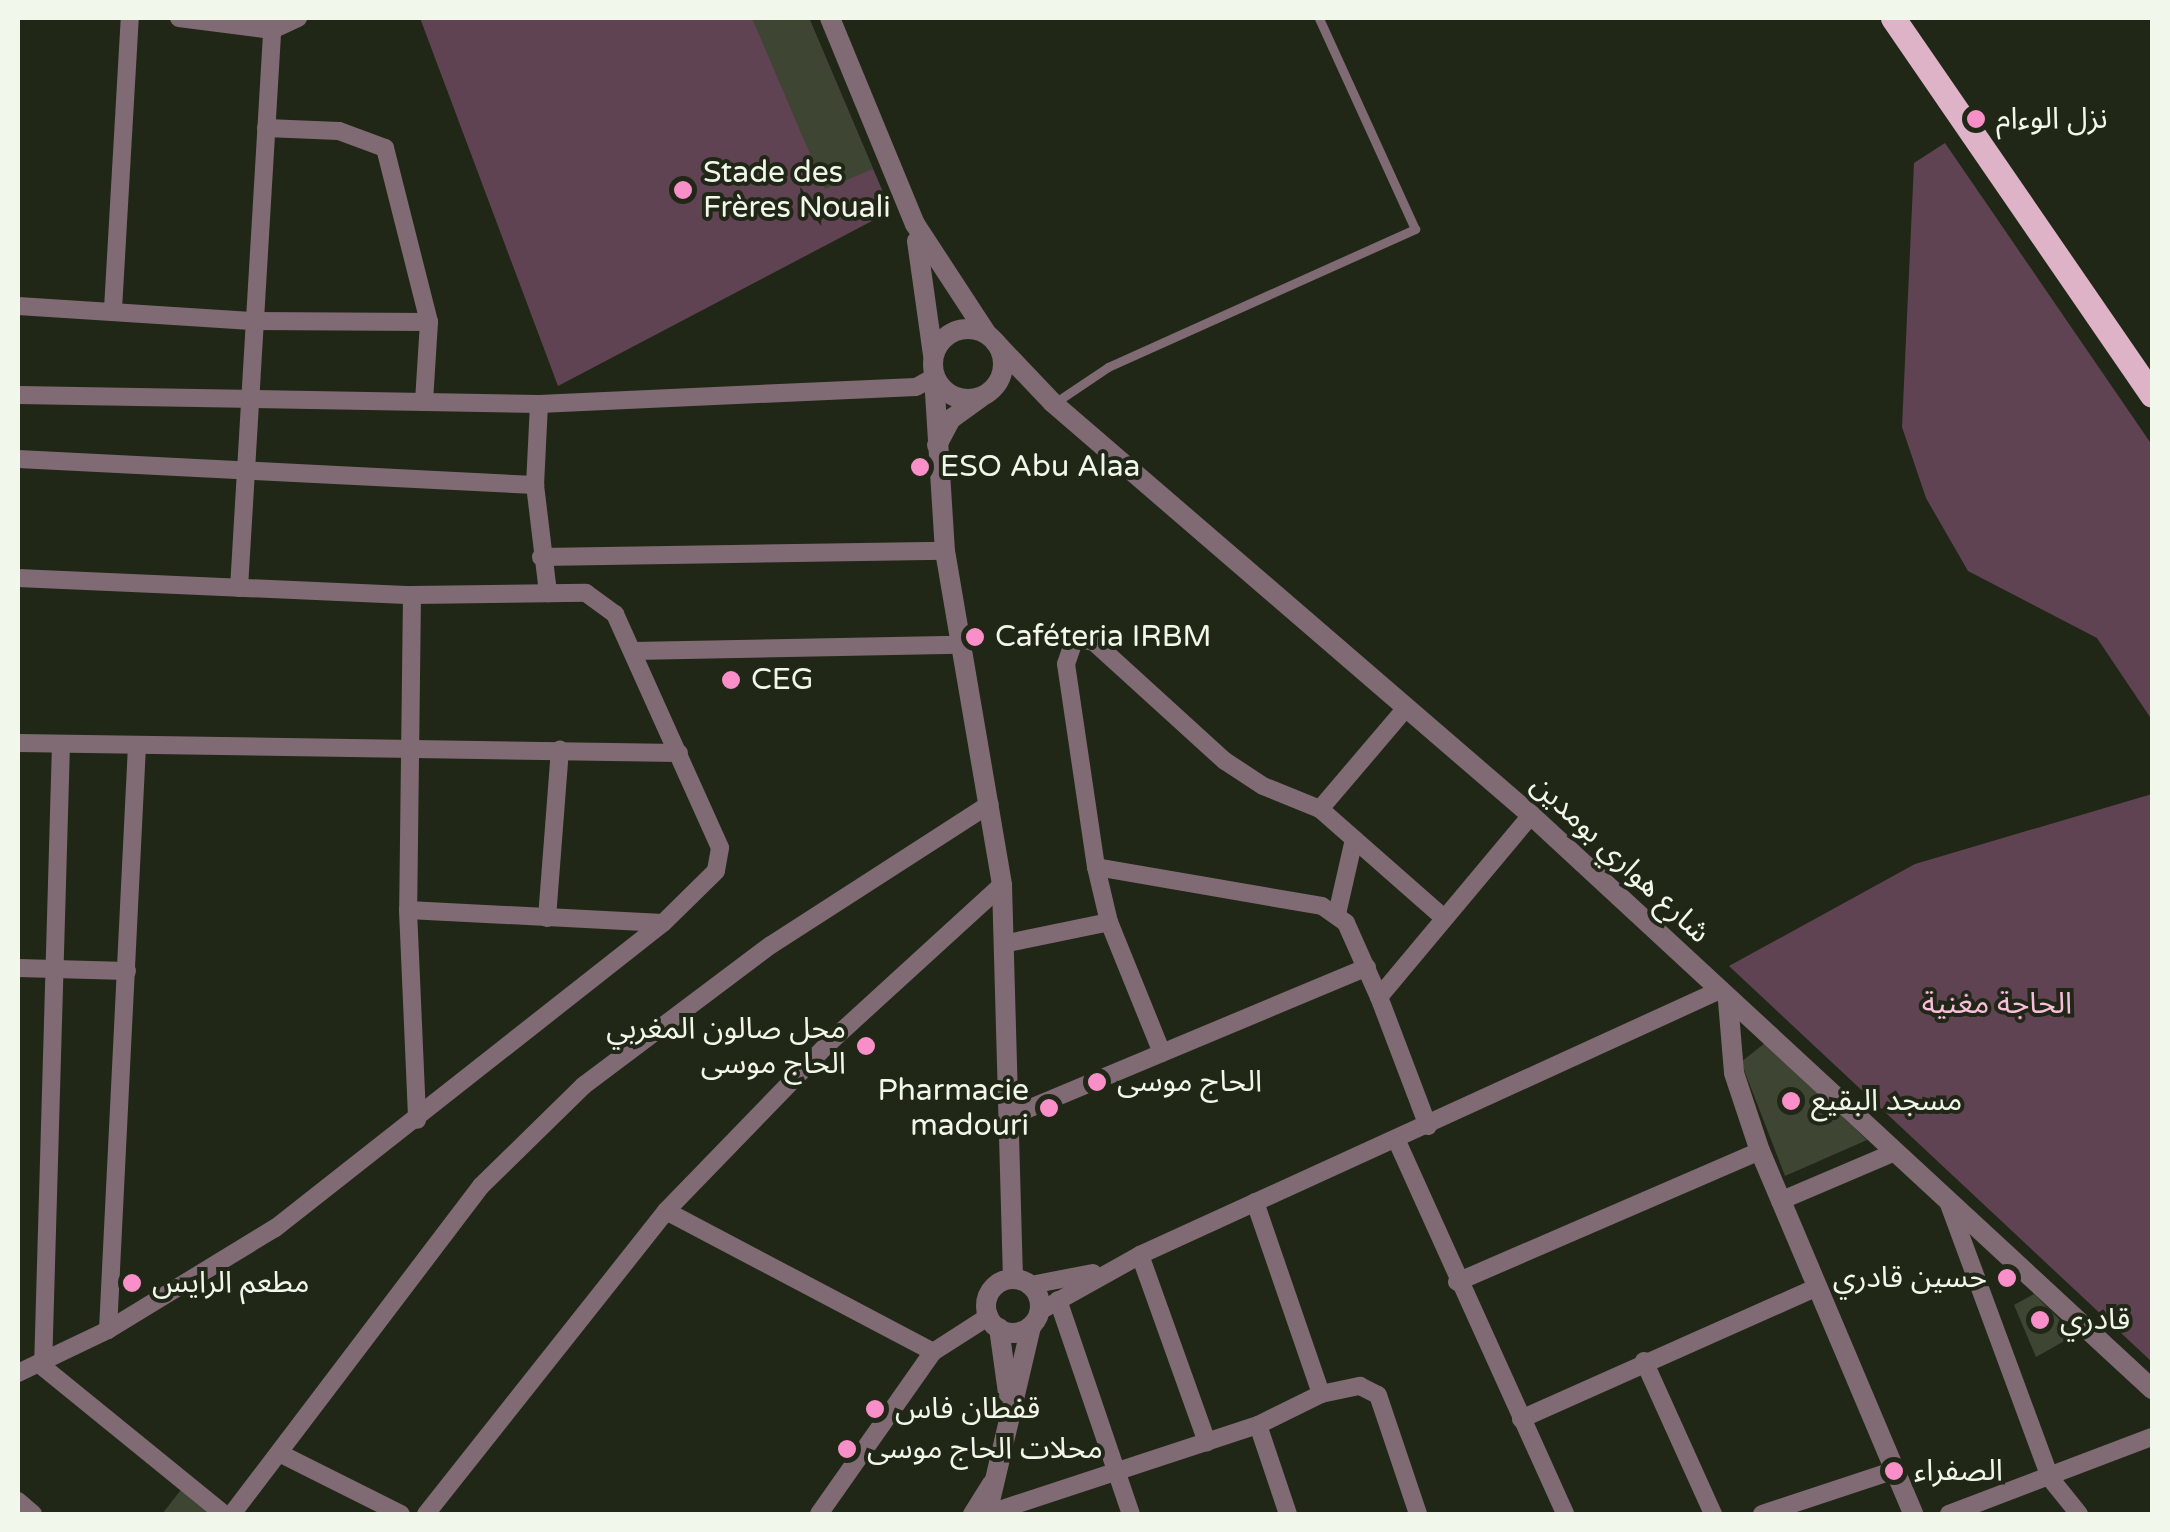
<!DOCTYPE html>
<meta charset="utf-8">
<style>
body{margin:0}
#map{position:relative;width:2170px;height:1532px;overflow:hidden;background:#212716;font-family:"Varela Round","Noto Sans Arabic",sans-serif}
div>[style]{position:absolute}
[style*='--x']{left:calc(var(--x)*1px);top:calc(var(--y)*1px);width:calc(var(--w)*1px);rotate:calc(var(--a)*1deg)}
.green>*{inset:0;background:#604352}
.building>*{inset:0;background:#3e4533}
.service>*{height:9px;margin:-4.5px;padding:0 4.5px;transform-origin:4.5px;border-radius:4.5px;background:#806b75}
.minor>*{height:18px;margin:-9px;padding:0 9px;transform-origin:9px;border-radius:9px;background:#806b75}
.tertiary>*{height:20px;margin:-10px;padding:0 10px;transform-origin:10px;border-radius:10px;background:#806b75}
.tertiary>.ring{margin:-10px;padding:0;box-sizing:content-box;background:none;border:20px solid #806b75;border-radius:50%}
.primary>*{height:25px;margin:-12.5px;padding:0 12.5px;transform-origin:12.5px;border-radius:12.5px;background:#deb3c8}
.dots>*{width:28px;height:28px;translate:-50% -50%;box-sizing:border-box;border:5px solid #212716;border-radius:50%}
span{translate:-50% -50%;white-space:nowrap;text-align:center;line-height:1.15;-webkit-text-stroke:8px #212716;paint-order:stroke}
.poi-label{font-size:30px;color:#f2f7ec}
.left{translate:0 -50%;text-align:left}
.right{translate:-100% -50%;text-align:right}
.street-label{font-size:30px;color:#f2f7ec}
.park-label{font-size:30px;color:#f9bedb}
.frame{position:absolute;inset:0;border:20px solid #f2f7ec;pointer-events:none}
</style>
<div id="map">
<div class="green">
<div style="clip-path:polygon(420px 18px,809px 18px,891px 211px,558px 386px)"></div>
<div style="clip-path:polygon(1945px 143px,2152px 445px,2152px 720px,2097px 638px,1968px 571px,1926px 498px,1902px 427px,1914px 163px)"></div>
<div style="clip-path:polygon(2152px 794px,2152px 1362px,1729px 966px,1915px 864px)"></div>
</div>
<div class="building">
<div style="clip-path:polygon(752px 18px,809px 18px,873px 169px,825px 189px)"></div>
<div style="clip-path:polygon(1765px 1043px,1867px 1140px,1785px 1176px,1741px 1062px)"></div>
<div style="clip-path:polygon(2034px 1294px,2075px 1335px,2036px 1357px,2014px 1305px)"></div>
<div style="clip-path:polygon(184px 1486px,216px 1514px,162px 1514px)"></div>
</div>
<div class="service">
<div style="--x:1056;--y:402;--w:63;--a:-33.9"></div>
<div style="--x:1108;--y:367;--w:337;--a:-24.2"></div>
<div style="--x:1415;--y:229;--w:232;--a:-114.5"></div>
</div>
<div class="minor">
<div style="--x:179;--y:18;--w:94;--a:7.4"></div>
<div style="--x:272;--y:30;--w:29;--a:-25"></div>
<div style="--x:266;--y:128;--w:73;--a:2.4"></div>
<div style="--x:339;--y:131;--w:49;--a:20.3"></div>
<div style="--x:385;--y:148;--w:179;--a:75.8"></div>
<div style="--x:429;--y:322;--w:80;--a:93.6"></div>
<div style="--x:18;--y:306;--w:234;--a:3.7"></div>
<div style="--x:252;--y:321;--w:177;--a:0.3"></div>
<div style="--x:113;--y:309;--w:291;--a:-86.7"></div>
<div style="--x:18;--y:395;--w:521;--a:0.99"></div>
<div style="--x:539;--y:404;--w:81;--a:92.8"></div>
<div style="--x:535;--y:485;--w:109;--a:83.1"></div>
<div style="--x:539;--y:404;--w:377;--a:-2.6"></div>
<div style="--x:916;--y:387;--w:21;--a:-29"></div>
<div style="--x:18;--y:459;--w:518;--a:2.88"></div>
<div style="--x:541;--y:557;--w:404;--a:-0.9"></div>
<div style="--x:18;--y:578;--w:394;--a:2.5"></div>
<div style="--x:412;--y:595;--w:174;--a:-0.7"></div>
<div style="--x:586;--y:593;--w:36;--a:36"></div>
<div style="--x:615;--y:614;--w:256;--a:65.8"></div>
<div style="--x:720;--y:848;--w:23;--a:100"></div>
<div style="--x:716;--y:871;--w:74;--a:135.5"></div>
<div style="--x:663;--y:923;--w:494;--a:141.8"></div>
<div style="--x:275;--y:1228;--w:196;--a:148.6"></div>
<div style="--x:108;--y:1330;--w:100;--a:154.5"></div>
<div style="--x:239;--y:588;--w:571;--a:-86.59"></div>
<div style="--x:412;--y:595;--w:315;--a:90.7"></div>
<div style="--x:408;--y:910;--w:210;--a:87.5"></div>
<div style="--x:633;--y:651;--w:326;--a:-1.1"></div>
<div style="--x:18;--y:743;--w:661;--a:0.87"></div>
<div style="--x:61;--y:744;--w:623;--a:91.65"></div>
<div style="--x:43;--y:1367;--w:233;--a:39.1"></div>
<div style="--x:1320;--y:809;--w:131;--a:-49.6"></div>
<div style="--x:1096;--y:867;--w:229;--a:9.8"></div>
<div style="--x:1322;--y:906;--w:29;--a:35"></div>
<div style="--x:1346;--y:923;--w:81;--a:66"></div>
<div style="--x:408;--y:910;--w:255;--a:2.9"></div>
<div style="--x:1337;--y:914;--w:77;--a:-77.2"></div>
<div style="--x:547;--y:918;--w:169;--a:-85.6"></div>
<div style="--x:1003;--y:944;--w:108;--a:-11.7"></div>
<div style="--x:18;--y:968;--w:109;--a:1.6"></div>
<div style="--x:1162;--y:1053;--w:141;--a:-112"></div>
<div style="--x:1109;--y:922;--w:57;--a:-103.3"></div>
<div style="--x:1096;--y:867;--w:205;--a:-98.4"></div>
<div style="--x:1066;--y:664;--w:28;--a:-71"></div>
<div style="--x:1075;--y:638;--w:19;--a:12"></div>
<div style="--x:1094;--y:642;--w:177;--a:42.3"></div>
<div style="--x:1225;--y:761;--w:45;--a:33.3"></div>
<div style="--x:1263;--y:786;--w:61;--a:22"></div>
<div style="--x:1320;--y:809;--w:165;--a:41.3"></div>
<div style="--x:1009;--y:1117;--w:388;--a:-22.7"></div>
<div style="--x:1428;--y:1126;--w:138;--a:-110.8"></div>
<div style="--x:1379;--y:997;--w:237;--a:-50.1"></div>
<div style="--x:1396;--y:1139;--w:411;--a:65.7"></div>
<div style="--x:1947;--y:1199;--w:297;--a:69.7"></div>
<div style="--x:2050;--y:1478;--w:46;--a:51.1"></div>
<div style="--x:1780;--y:1201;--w:125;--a:-23.1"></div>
<div style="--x:1255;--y:1202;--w:203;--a:71"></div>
<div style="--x:666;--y:1211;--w:302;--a:27.8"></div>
<div style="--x:1140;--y:1255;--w:199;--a:70.3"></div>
<div style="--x:1457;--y:1282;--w:330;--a:-23.4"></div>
<div style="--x:1031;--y:1285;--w:63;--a:-11"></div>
<div style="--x:1058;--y:1300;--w:226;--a:71.2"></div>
<div style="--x:1040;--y:1311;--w:115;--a:-29.2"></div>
<div style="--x:1140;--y:1255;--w:635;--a:-24.55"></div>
<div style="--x:108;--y:1330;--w:585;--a:-87.16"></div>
<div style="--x:1644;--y:1361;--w:168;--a:65.7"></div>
<div style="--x:1521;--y:1419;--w:322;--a:-24"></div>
<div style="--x:1258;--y:1425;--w:94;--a:71.4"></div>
<div style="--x:281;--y:1454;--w:134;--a:26.6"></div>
<div style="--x:18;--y:1501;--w:20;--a:41"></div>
<div style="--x:232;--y:1514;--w:412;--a:-52.8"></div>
<div style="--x:481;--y:1186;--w:143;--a:-44.4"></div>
<div style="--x:583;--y:1086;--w:235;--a:-36.9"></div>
<div style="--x:771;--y:945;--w:260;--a:-32.8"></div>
<div style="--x:426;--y:1514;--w:387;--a:-51.6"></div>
<div style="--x:666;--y:1211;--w:237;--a:-45.9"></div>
<div style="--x:831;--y:1041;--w:231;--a:-42.4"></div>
<div style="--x:819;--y:1514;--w:198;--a:-54.9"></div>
<div style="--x:933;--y:1352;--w:67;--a:-32.7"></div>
<div style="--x:972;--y:1514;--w:36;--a:-58"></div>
<div style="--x:987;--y:1514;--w:285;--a:-18.2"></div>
<div style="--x:1258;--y:1425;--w:70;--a:-26.2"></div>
<div style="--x:1321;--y:1394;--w:40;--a:-12"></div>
<div style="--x:1360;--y:1386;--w:20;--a:27"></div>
<div style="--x:1378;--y:1395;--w:126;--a:71.4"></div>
<div style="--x:1762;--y:1514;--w:137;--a:-18.3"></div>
<div style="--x:1949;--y:1514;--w:217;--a:-20.8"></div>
</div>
<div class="tertiary">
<div style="--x:830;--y:18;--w:223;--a:67.6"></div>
<div style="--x:915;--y:224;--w:131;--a:56.8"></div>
<div style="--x:917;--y:241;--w:115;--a:82"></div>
<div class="ring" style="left:933px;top:329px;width:50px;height:50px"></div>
<div style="--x:995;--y:342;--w:84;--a:46.4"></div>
<div style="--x:1053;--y:403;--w:631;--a:40.76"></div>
<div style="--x:1531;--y:815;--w:846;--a:42.75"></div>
<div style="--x:934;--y:377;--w:174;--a:86.4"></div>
<div style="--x:945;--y:551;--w:339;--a:80.3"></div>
<div style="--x:1002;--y:885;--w:394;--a:88.4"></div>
<div style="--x:937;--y:445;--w:30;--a:-62"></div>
<div style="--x:951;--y:419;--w:36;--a:-36"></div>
<div style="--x:1728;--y:1001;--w:72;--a:85.2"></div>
<div style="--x:1734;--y:1073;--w:82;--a:71.6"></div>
<div style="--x:1760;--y:1151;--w:394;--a:67.1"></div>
<div class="ring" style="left:986px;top:1279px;width:34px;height:34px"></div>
<div style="--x:999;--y:1328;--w:66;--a:82.1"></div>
<div style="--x:987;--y:1514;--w:193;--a:-76.8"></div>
</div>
<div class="primary">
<div style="--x:1893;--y:18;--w:457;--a:55.5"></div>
</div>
<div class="dots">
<div style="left:1976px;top:119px;background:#f98fc8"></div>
<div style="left:683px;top:190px;background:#f98fc8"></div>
<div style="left:920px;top:467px;background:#f98fc8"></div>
<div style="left:975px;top:637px;background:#f98fc8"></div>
<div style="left:731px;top:680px;background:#f98fc8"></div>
<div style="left:866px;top:1046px;background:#f98fc8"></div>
<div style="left:1097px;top:1082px;background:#f98fc8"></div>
<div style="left:1791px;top:1101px;background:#f98fc8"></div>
<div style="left:1049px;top:1108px;background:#f98fc8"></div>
<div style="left:2007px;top:1278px;background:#f98fc8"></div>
<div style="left:132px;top:1283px;background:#f98fc8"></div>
<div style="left:2040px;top:1320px;background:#f98fc8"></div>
<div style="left:875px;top:1409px;background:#f98fc8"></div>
<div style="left:847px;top:1449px;background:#f98fc8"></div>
<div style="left:1894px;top:1471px;background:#f98fc8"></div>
</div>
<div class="poi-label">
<span class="left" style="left:1996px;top:119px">نزل الوءام</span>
<span class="left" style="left:703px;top:190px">Stade des<br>Frères Nouali</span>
<span class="left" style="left:940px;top:467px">ESO Abu Alaa</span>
<span class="left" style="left:995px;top:637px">Caféteria IRBM</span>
<span class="left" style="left:751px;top:680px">CEG</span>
<span class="right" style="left:846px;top:1046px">محل صالون المغربي<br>الحاج موسى</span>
<span class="left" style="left:1117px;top:1082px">الحاج موسى</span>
<span class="right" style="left:1029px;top:1108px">Pharmacie<br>madouri</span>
<span class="left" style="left:1811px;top:1101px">مسجد البقيع</span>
<span class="right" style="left:1987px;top:1278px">حسين قادري</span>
<span class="left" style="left:152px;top:1283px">مطعم الرايس</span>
<span class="left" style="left:2060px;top:1320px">قادري</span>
<span class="left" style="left:895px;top:1409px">قفطان فاس</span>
<span class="left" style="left:867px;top:1449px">محلات الحاج موسى</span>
<span class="left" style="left:1914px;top:1471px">الصفراء</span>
</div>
<div class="street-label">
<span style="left:1620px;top:859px;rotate:43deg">شارع هواري بومدين</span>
</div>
<div class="park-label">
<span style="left:1997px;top:1004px">الحاجة مغنية</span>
</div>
<div class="frame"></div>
</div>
